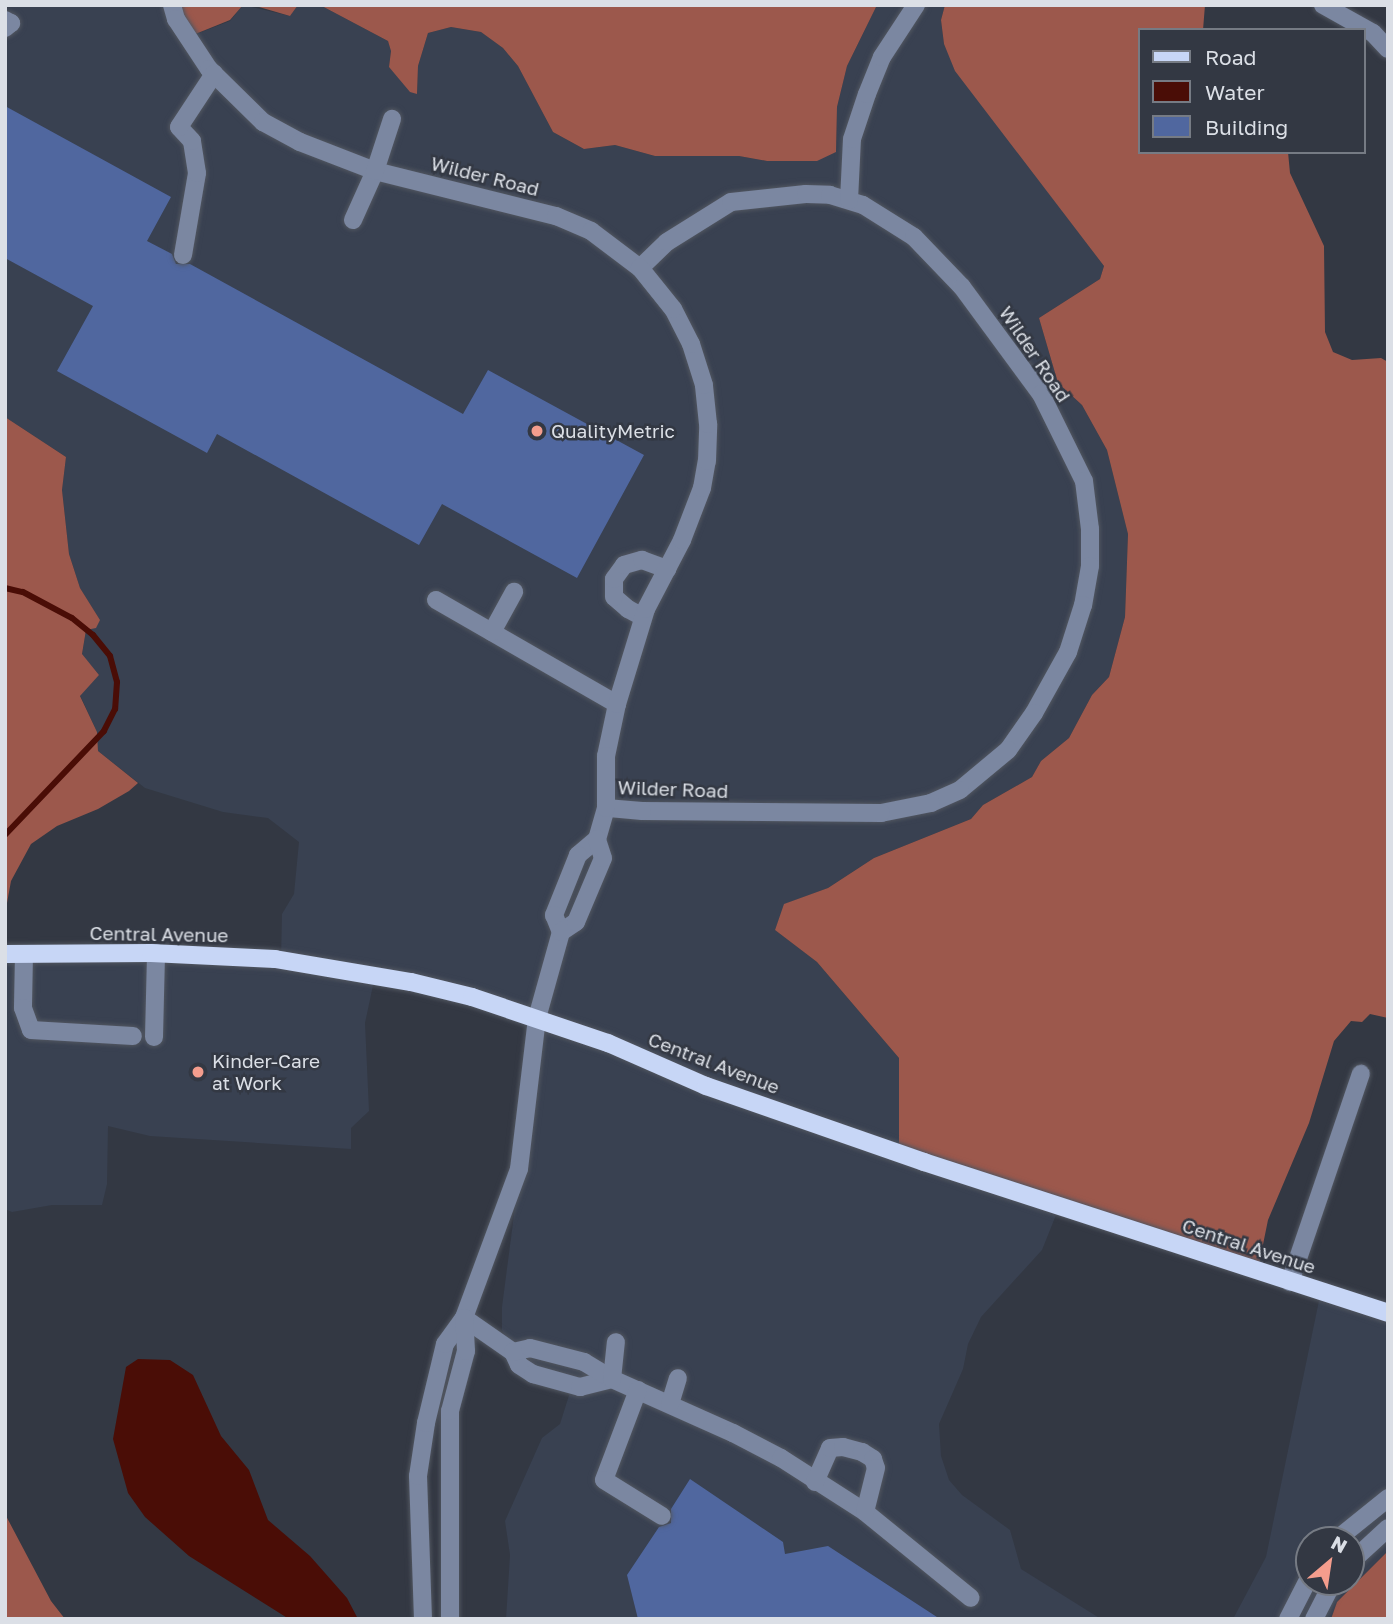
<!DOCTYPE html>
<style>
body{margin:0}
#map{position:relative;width:1393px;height:1624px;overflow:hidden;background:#333843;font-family:"Golos Text",sans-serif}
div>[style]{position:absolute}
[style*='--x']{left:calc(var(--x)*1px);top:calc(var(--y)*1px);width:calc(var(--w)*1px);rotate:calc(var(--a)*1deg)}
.built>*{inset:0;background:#394151}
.forest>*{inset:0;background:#9c584c}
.water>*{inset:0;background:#4a0d06}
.stream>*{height:6px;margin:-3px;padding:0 3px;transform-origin:3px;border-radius:3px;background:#4a0d06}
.building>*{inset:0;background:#50679f}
.roads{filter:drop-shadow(0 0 2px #515660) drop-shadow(0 0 2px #515660)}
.minor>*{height:18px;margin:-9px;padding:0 9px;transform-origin:9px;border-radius:9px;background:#7b87a1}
.major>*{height:18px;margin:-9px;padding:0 9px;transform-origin:9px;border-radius:9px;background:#c7d6f6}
.dots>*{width:19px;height:19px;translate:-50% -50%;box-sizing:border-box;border:4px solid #333843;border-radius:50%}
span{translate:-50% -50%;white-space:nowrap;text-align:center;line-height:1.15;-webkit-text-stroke:5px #333843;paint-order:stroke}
.street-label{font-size:19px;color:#dbdfe6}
.poi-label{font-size:19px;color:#dbdfe6}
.left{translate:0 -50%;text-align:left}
.frame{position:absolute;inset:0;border:7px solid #dbdfe6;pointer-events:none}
.legend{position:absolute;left:1138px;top:28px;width:228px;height:126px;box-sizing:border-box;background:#333843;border:2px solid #767b84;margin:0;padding:9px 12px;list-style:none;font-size:21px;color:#dbdfe6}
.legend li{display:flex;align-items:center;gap:14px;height:35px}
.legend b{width:35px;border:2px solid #767b84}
.north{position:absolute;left:1295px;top:1526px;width:70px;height:70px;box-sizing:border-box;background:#333843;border:2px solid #767b84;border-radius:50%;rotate:29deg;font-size:19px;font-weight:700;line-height:28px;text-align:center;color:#dbdfe6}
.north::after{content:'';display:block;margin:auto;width:24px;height:32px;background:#f49d8d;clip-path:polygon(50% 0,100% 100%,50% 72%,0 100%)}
</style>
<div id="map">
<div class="built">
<div style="clip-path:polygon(5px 5px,163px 5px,183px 39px,230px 21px,243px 5px,290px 16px,298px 5px,320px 5px,388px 41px,391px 50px,389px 67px,417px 94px,418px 66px,428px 33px,451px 27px,481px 32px,503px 48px,518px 66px,553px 132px,584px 149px,615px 145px,655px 156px,739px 156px,767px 161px,836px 152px,837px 107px,847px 66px,877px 5px,945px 5px,941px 20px,944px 44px,955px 68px,1104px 266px,1100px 279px,1039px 318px,1058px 383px,1082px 405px,1107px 450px,1128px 534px,1125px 617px,1109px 677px,1092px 695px,1069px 738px,1041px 761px,1032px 777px,983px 805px,971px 819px,874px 858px,828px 888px,785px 904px,775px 930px,817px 962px,899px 1058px,899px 1149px,1060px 1205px,1042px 1250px,981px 1317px,968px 1344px,963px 1369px,939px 1424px,941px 1456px,949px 1480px,962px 1495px,1010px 1530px,1021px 1569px,1101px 1619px,506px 1619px,510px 1555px,505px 1521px,542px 1438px,560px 1424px,571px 1389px,513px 1351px,502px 1330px,502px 1307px,539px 1023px,375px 976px,365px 1023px,369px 1111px,351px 1128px,351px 1149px,150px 1136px,108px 1126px,107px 1184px,102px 1205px,52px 1205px,12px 1212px,5px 1209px,5px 957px,281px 958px,282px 914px,294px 894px,299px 842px,268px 818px,223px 812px,145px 788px,98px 751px,97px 732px,80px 695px,99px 675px,82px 655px,86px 630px,100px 620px,80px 588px,69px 554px,62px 490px,66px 457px,5px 417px)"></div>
<div style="clip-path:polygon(evenodd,1321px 1291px,1388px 1312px,1388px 1551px,1337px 1602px,1331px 1619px,1233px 1619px,1266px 1557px,1321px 1291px,1309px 1540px,1351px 1540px,1351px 1582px,1309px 1582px,1309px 1540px)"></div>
</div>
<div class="forest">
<div style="clip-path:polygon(163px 5px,243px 5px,230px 20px,183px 39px)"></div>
<div style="clip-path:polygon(252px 5px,298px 5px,290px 16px)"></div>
<div style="clip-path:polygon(320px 5px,877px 5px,847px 66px,837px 107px,836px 152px,817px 161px,767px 161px,739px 156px,655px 156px,615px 145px,584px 149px,553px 132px,518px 66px,503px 48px,481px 32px,451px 27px,428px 33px,418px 66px,417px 94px,410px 92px,389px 67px,391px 51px,388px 41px)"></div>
<div style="clip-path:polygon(945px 5px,1205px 5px,1203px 30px,1139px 30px,1139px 152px,1288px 152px,1290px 173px,1324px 246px,1325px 332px,1333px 352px,1352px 360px,1381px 358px,1388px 362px,1388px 1018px,1370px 1014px,1362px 1022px,1351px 1021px,1334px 1041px,1309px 1123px,1268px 1220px,1258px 1269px,899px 1149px,899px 1058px,817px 962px,775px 930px,784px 904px,828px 888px,874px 858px,971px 819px,983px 805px,1032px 777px,1041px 761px,1069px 738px,1092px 695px,1109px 677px,1125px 617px,1128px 534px,1107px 450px,1082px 405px,1058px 383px,1039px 318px,1100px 279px,1104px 266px,955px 71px,944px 44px,941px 20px)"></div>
<div style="clip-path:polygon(5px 417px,66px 457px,62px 490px,69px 554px,80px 588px,100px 620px,96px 628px,86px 630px,82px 654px,99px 675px,80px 696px,97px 732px,98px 751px,138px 783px,129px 791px,98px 809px,57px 826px,31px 844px,11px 881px,5px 914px)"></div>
<div style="clip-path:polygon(5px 1514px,51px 1601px,65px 1619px,5px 1619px)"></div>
<div style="clip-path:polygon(1388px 1551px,1388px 1619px,1331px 1619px,1337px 1602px)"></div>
</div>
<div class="water">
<div style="clip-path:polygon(138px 1359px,170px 1360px,193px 1375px,221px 1436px,249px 1470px,268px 1520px,310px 1556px,347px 1598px,358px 1619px,289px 1619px,189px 1556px,145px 1517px,128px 1493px,113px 1439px,126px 1367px)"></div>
</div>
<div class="stream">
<div style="--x:5;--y:588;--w:18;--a:13"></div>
<div style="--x:23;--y:592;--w:55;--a:28"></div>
<div style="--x:72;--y:618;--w:27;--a:39"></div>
<div style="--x:93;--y:635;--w:27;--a:51"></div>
<div style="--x:110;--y:656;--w:27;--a:75"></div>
<div style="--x:117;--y:682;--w:27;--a:94"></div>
<div style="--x:115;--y:709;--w:25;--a:117"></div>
<div style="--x:104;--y:731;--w:144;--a:133.6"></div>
</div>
<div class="building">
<div style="clip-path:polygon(5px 106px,171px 197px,147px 241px,172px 254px,176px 264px,190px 264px,463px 414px,488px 370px,644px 455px,577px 578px,442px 504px,419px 545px,217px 434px,207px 453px,57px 371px,93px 306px,5px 258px)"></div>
<div style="clip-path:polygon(690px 1479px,783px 1542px,785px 1554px,828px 1546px,940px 1619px,638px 1619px,627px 1575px,659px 1527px,671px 1523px,671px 1509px)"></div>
</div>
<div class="roads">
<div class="minor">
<div style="--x:172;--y:5;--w:15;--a:74"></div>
<div style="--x:176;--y:19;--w:60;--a:56.6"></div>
<div style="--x:209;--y:69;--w:76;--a:44.5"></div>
<div style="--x:263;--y:122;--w:42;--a:28.4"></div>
<div style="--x:300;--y:142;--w:80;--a:21.1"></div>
<div style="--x:375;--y:171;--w:187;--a:14"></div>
<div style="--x:556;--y:216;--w:38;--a:23"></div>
<div style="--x:591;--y:231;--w:61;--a:37.1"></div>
<div style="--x:640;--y:268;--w:37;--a:-44"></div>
<div style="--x:667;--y:242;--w:75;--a:-32"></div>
<div style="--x:731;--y:202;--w:75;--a:-6.1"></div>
<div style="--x:806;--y:194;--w:24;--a:2"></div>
<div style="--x:830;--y:195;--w:34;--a:17"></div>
<div style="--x:863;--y:205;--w:60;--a:32.1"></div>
<div style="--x:914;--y:237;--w:69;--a:46.2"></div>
<div style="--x:962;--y:287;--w:133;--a:53.6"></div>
<div style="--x:1041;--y:394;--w:97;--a:63.7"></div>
<div style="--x:1084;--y:481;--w:48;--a:82.9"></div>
<div style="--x:1090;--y:529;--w:37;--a:90"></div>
<div style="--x:1090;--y:566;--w:40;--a:100"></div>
<div style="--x:1083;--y:605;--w:49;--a:107.7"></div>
<div style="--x:1068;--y:652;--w:70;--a:119.1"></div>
<div style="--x:1034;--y:713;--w:45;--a:125.1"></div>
<div style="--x:1008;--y:750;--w:62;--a:140.2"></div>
<div style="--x:960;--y:790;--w:32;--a:156"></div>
<div style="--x:931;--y:803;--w:51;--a:168.7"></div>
<div style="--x:881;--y:813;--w:239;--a:-179.5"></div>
<div style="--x:642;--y:811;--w:36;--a:-175"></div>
<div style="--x:606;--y:808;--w:32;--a:106"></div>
<div style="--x:597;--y:839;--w:25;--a:140"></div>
<div style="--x:578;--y:855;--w:65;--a:111.8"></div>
<div style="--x:554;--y:915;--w:18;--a:68"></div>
<div style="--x:561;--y:932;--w:89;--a:105.6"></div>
<div style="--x:537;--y:1018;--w:152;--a:96.8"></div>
<div style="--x:519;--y:1169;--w:159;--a:110.3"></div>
<div style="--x:464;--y:1318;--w:60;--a:34.8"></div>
<div style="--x:513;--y:1352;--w:14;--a:65"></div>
<div style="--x:519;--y:1365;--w:17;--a:33"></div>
<div style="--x:533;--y:1374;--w:49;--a:15.5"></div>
<div style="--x:580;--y:1387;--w:33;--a:-14"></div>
<div style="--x:1323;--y:5;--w:57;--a:29.2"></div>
<div style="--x:1373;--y:33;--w:22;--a:47"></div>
<div style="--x:5;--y:20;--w:7;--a:27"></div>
<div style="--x:11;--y:23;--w:8;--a:140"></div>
<div style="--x:849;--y:200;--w:61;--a:-87.2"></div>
<div style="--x:852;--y:139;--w:47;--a:-71.6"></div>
<div style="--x:867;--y:94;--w:40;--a:-68"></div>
<div style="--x:882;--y:57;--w:62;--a:-56.8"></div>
<div style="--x:353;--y:220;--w:54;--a:-65.8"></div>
<div style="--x:375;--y:171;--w:55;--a:-71.9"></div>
<div style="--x:183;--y:255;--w:83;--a:-80.3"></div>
<div style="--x:197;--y:173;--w:32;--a:-99"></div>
<div style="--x:192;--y:141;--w:19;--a:-133"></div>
<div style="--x:179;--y:127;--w:64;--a:-56.6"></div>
<div style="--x:436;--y:600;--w:209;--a:29.9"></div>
<div style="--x:617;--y:704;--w:53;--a:101.9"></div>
<div style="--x:606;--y:756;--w:52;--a:90"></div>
<div style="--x:643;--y:617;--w:17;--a:-152"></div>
<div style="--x:628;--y:609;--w:18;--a:-139"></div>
<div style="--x:614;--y:597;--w:18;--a:-90"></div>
<div style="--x:614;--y:579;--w:17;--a:-54"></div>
<div style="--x:624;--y:565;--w:19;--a:-16"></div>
<div style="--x:642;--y:560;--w:27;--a:20"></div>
<div style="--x:492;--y:632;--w:46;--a:-61.2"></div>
<div style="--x:617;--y:704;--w:99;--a:-73"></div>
<div style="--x:646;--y:609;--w:78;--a:-62.4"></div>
<div style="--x:682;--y:540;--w:56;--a:-69"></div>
<div style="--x:702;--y:488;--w:27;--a:-80"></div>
<div style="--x:707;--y:461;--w:37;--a:-88"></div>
<div style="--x:708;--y:424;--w:39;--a:-96"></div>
<div style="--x:704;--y:385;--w:43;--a:-107.6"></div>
<div style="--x:691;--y:344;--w:39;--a:-117"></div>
<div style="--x:673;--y:309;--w:53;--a:-128.8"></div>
<div style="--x:561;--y:932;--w:18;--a:-34"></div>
<div style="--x:576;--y:922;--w:69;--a:-67.1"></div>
<div style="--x:603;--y:858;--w:20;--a:-108"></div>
<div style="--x:24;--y:954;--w:54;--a:91.1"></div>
<div style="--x:23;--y:1008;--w:23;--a:70"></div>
<div style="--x:31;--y:1030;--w:102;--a:3.4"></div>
<div style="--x:154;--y:1037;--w:84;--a:-88.6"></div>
<div style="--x:1290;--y:1282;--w:220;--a:-71.2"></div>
<div style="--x:513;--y:1352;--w:17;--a:-13"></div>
<div style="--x:530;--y:1348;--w:56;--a:14.5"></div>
<div style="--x:584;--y:1362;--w:33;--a:31"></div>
<div style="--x:612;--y:1379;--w:133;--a:24.1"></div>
<div style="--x:733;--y:1433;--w:54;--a:27.5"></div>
<div style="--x:781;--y:1458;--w:100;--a:32.7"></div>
<div style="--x:865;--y:1512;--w:136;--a:39.1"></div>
<div style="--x:612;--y:1379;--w:37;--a:-84"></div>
<div style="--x:638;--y:1390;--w:96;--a:110.7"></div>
<div style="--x:604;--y:1480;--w:68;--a:31.8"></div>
<div style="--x:670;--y:1404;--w:27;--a:-73"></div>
<div style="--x:815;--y:1482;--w:37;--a:-66"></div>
<div style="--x:830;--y:1448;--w:13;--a:-4"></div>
<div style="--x:843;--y:1447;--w:20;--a:15"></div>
<div style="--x:862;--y:1452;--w:13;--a:32"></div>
<div style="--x:873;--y:1459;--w:9;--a:72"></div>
<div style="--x:876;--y:1468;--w:45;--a:104"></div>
<div style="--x:1336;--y:1540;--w:67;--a:-38.9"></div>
<div style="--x:1351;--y:1562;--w:50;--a:-42.6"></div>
<div style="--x:423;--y:1619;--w:143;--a:-92"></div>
<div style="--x:418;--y:1476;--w:54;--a:-81.4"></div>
<div style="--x:426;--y:1423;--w:81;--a:-76.5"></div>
<div style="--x:445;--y:1344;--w:32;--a:-54"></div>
<div style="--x:450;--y:1619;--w:208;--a:-90"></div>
<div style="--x:450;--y:1411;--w:62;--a:-75.1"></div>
<div style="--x:466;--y:1351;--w:33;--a:-93"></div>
<div style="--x:1288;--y:1619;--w:46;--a:-62.9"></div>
<div style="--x:1314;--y:1619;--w:42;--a:-62.8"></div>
</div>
<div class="major">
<div style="--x:5;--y:954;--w:146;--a:-0.4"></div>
<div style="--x:151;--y:953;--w:124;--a:2.8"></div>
<div style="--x:275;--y:959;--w:138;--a:9.6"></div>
<div style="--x:411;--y:982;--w:63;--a:13.8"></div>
<div style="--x:472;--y:997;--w:144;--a:18.7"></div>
<div style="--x:608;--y:1043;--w:107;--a:23.7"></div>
<div style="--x:706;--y:1086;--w:231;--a:19.2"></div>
<div style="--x:924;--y:1162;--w:488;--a:18"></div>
</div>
</div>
<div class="dots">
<div style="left:537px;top:431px;background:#f49d8d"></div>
<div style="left:198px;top:1072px;background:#f49d8d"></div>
</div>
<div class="street-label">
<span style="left:485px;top:176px;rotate:14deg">Wilder Road</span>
<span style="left:1035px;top:354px;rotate:56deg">Wilder Road</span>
<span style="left:673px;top:789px;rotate:2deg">Wilder Road</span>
<span style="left:159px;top:934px;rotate:1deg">Central Avenue</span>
<span style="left:714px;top:1063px;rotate:21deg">Central Avenue</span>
<span style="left:1249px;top:1246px;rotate:18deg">Central Avenue</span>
</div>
<div class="poi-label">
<span class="left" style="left:551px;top:431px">QualityMetric</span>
<span class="left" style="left:212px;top:1072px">Kinder-Care<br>at Work</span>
</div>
<div class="frame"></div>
<ul class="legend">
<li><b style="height:9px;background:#c7d6f6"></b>Road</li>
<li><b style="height:19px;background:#4a0d06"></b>Water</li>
<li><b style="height:19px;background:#50679f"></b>Building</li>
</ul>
<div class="north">N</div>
</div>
